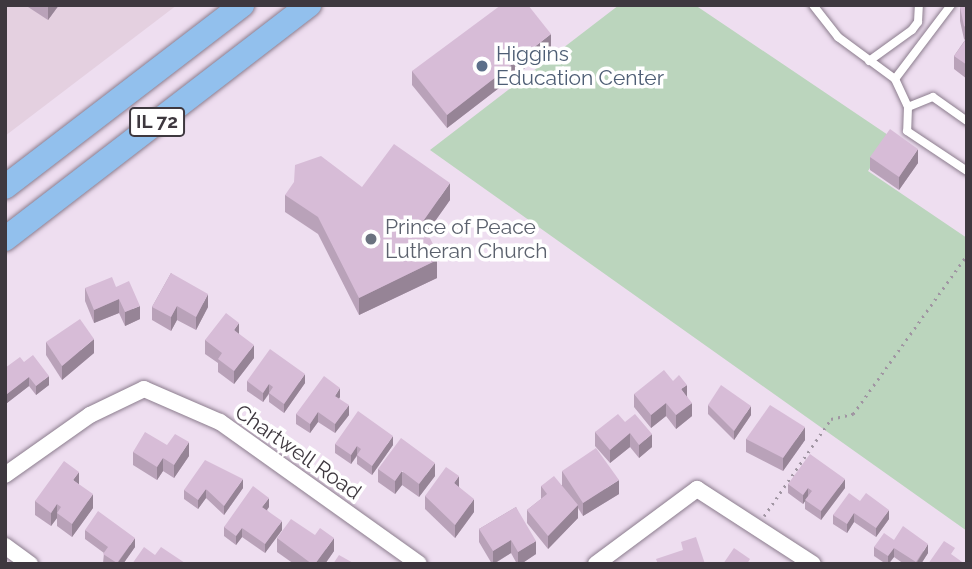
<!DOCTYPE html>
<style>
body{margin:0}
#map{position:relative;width:972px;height:569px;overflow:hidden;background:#eedef0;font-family:Raleway,sans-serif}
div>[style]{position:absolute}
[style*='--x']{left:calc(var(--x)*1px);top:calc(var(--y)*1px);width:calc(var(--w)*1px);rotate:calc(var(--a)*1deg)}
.commercial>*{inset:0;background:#e4d0e0}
.green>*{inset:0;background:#bbd5bd}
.path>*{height:2.5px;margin-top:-1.25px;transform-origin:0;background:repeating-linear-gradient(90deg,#a095a2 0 2px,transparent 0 7px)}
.roads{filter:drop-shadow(0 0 2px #8c7d8e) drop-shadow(0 0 2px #8c7d8e)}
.lane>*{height:8px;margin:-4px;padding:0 4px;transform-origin:4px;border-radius:4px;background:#fff}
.street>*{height:16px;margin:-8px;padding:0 8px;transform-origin:8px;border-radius:8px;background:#fff}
.primary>*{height:24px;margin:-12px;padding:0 12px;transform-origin:12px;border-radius:12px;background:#92c0ed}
.wall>*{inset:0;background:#b9a2b9}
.shaded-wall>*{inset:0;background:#968496}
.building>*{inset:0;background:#d7bcd7}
.dots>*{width:19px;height:19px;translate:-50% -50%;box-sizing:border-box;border:4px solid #fff;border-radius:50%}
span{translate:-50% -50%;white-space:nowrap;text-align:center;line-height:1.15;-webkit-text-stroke:7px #fff;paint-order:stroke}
.shield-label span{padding:2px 5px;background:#fff;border:2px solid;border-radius:5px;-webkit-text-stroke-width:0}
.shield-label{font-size:19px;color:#3e383f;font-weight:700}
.service-label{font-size:21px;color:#4e5e75}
.left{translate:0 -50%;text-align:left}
.worship-label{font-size:21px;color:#5b616d}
.street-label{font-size:21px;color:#3e383f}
.frame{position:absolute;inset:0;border:7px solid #3e383f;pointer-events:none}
</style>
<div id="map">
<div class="commercial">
<div style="clip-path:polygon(5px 5px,177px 5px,5px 136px)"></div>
</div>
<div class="green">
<div style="clip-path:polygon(619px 5px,695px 5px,891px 137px,868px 171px,967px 238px,967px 531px,430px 150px)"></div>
</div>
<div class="path">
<div style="--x:764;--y:516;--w:118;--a:-55.4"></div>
<div style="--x:831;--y:419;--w:23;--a:-13"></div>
<div style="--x:853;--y:414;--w:196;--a:-54.4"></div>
</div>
<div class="roads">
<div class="lane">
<div style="--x:813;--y:5;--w:41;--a:52"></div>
<div style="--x:838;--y:37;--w:71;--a:36.4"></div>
<div style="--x:895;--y:79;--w:31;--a:65"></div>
<div style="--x:908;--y:107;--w:24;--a:92"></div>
<div style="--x:907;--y:131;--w:72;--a:33.7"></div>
<div style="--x:869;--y:61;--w:53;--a:-35.8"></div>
<div style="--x:912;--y:30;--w:10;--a:-53"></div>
<div style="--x:918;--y:22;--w:17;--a:-87"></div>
<div style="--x:895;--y:79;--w:93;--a:-52.9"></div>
<div style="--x:908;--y:107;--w:27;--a:-22"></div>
<div style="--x:933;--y:97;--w:42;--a:35.2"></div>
</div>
<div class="street">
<div style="--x:5;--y:475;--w:104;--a:-35.2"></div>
<div style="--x:90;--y:415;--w:60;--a:-25.7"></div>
<div style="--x:144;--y:389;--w:83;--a:23.5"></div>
<div style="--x:220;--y:422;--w:244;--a:35.5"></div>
<div style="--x:5;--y:546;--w:31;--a:36"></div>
<div style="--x:596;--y:564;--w:126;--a:-36.6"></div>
<div style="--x:697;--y:489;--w:138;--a:32.9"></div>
</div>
<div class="primary">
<div style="--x:5;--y:187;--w:299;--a:-37.5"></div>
<div style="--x:5;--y:239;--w:384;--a:-37.6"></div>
</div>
</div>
<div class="wall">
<div style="clip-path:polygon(25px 5px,59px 5px,48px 20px)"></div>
<div style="clip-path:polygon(967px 5px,967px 79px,954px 69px,954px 56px,965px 40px,964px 39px,960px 21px,960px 7px)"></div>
<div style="clip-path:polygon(551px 48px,447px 128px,412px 85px,412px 71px)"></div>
<div style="clip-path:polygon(870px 157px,918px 163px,899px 190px,870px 170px)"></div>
<div style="clip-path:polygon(362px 187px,450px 200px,427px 232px,433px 254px,437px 278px,359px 315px,318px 234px,285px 212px,285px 195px)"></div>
<div style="clip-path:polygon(171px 273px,208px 307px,196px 330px,177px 320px,171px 331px,152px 320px,152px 307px)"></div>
<div style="clip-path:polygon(116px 287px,140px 319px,125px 326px,119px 313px,94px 323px,85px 301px,85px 288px)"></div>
<div style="clip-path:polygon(239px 334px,254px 358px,234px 384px,218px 372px,218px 363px,205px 354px,205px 340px)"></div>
<div style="clip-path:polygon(46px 342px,94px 353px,62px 380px,46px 355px)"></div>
<div style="clip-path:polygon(24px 362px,49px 385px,36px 395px,29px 386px,7px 403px,5px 400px,5px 368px)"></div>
<div style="clip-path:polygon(247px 381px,305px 383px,284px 413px,269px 402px,269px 394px,263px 402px,247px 391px)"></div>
<div style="clip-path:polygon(634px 394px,687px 396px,692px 416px,676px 429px,666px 416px,651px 428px,634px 407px)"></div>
<div style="clip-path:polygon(340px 397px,339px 399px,349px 415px,335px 433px,318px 422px,310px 433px,296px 424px,296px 414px)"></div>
<div style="clip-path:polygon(708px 405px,751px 415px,734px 440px,708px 414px)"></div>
<div style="clip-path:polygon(625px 422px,652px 447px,639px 458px,630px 447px,610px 463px,595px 446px,595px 432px)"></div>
<div style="clip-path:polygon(746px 439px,805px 440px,783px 471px,746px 452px)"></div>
<div style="clip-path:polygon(335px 444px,393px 445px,372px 475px,357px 464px,357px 456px,351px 464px,335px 453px)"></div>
<div style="clip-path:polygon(167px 445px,189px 456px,174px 478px,163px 471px,157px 480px,133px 465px,133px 452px)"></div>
<div style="clip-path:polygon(378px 469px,435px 476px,419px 497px,402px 485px,395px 494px,378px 482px)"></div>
<div style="clip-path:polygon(562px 471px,619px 494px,583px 516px,578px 508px,578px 518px,548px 549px,527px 523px,527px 510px,541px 499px,541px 486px,562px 485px)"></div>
<div style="clip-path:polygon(788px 484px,845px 488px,821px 520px,805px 509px,805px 501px,803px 504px,788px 493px)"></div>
<div style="clip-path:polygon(79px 485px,93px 508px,72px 537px,57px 526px,57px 518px,51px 526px,35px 515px,35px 501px)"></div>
<div style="clip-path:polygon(459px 487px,474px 512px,455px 538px,425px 509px,425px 496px)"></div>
<div style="clip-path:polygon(243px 488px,224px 515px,206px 498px,198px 509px,184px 499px,184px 490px)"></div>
<div style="clip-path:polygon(860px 501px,889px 519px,876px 537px,854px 522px,847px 533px,833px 524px,833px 515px)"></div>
<div style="clip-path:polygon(269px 507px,267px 510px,282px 530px,265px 553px,242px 537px,236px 545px,224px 536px,224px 527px)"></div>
<div style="clip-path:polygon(516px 507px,536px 554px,521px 564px,517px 564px,511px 553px,494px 564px,492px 564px,479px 542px,479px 529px)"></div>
<div style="clip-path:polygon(85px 530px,135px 547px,123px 564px,105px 564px,103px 563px,104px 553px,85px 539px)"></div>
<div style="clip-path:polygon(277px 538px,334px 551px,325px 564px,294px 564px,277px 552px)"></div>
<div style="clip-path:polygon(894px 540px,928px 553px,921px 564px,904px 564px,894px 557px,889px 564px,886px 564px,874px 556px,874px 547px)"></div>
</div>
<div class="shaded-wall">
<div style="clip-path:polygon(48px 5px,59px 5px,48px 20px)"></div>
<div style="clip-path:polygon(551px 34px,551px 48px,447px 128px,447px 115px)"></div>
<div style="clip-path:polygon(918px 149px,918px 163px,899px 190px,899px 177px)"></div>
<div style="clip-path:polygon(450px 183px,450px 200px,419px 244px,419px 227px)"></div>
<div style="clip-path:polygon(437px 260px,437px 278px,359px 315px,359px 298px)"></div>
<div style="clip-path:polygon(208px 294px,208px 307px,196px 330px,196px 317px)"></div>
<div style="clip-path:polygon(119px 299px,119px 313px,94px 323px,94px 310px)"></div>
<div style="clip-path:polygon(140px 306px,140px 319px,125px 326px,125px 312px)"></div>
<div style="clip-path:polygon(177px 306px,177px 320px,171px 331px,171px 317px)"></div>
<div style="clip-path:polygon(239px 323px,239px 337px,234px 330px)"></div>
<div style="clip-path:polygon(94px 339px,94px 353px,62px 380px,62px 366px)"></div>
<div style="clip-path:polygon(254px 345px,254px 358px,234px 384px,234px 371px)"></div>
<div style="clip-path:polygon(305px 374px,305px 383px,284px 413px,284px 404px)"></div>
<div style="clip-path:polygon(49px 376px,49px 385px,36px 395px,36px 386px)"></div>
<div style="clip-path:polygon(29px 377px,29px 386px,7px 403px,7px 394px)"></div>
<div style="clip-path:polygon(269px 384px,269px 393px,263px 402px,263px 393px)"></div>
<div style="clip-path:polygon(687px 385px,687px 398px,681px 389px)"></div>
<div style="clip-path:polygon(340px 388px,340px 397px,335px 405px,335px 396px)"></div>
<div style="clip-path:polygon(666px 403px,666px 416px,651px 428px,651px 415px)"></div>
<div style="clip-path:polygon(692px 403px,692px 416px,676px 429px,676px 415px)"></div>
<div style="clip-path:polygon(349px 405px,349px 415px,335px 433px,335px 424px)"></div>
<div style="clip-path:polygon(751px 406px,751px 415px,734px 440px,734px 431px)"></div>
<div style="clip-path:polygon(318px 412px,318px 422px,310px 433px,310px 424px)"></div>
<div style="clip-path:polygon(805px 427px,805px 440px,783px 471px,783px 458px)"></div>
<div style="clip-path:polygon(630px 433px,630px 447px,610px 463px,610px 450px)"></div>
<div style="clip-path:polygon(652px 434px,652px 447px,639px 458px,639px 445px)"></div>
<div style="clip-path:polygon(393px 436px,393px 445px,372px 475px,372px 466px)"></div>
<div style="clip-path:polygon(189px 442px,189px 456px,174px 478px,174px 465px)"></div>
<div style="clip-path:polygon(357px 446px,357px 455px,351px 464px,351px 455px)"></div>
<div style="clip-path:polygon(163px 458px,163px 471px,157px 480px,157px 467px)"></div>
<div style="clip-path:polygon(435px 463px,435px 476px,419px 497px,419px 484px)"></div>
<div style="clip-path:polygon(402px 471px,402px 485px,395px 494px,395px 481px)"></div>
<div style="clip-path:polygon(79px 472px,79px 485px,73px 480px)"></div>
<div style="clip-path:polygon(459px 476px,459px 489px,454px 483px)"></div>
<div style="clip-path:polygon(243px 479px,243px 488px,224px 515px,224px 506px)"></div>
<div style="clip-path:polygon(845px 479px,845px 488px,821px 520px,821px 511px)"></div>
<div style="clip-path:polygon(619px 480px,619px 494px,583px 516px,583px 503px)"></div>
<div style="clip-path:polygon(808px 488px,808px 497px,803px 504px,803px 495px)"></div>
<div style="clip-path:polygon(206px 489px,206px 498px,198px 509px,198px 500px)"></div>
<div style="clip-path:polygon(93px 494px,93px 508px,72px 537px,72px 524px)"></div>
<div style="clip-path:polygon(269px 498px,269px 507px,262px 516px,262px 507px)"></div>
<div style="clip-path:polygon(474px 499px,474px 512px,455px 538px,455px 525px)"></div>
<div style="clip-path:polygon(57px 504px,57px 518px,51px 526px,51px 513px)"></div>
<div style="clip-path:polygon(578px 505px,578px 518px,548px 549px,548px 536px)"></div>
<div style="clip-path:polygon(889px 510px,889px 519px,876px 537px,876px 528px)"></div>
<div style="clip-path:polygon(854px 513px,854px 522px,847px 533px,847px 524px)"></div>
<div style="clip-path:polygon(282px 521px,282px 530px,265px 553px,265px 544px)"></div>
<div style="clip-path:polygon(242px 528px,242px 537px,236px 545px,236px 536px)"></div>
<div style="clip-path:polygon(135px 538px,135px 547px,123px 564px,117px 564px)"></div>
<div style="clip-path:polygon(334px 538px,334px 551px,325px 564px,315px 564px)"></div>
<div style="clip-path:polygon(511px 540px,511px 553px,493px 564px,493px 551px)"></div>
<div style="clip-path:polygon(536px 541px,536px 554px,521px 564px,518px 564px,518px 552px)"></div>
<div style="clip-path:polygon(928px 544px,928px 553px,921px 564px,916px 564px)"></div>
<div style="clip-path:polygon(894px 548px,894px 557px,888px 564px,888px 556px)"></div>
</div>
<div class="building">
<div style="clip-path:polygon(501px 5px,528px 5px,551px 34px,447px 115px,412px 71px)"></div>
<div style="clip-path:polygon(962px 5px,967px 5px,967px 28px,964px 26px,960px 7px)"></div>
<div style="clip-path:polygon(967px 38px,967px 65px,954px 56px)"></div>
<div style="clip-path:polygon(890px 129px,918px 149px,899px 177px,870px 157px)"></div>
<div style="clip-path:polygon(394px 144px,450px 183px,419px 227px,425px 229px,433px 244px,429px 246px,437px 260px,359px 298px,318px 217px,285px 195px,294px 182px,295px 165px,321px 156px,362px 187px)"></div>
<div style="clip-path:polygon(171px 273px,208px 294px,196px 317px,177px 306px,171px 317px,152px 307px)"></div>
<div style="clip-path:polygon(112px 277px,116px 287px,129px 281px,140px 306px,125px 312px,119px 299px,94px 310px,85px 288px)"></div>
<div style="clip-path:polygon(226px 313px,239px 323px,234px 330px,254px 345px,234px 371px,218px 359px,222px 353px,205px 340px)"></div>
<div style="clip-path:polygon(80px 319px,94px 339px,62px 366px,46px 342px)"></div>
<div style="clip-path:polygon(270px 349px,305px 374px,284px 404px,269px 393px,273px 387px,269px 384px,263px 393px,247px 381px)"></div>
<div style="clip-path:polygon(33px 355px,49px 376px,36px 386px,29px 377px,7px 394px,5px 391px,5px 368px,20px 357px,24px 362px)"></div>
<div style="clip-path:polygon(664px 370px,673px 381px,679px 375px,687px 385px,681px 389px,692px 403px,676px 415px,666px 403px,651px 415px,634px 394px)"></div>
<div style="clip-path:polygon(324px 376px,340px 388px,335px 396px,349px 405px,335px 424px,318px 412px,310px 424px,296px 414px)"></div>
<div style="clip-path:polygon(721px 385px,751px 406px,734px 431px,708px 405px)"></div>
<div style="clip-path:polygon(770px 405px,805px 427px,783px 458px,746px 439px)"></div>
<div style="clip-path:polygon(358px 411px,393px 436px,372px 466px,357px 455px,361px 449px,357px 446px,351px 455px,335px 444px)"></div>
<div style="clip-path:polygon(618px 414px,625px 422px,635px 414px,652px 434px,639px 445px,630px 433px,610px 450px,595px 432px)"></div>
<div style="clip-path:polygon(145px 432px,167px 445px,175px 434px,189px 442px,174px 465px,163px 458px,157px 467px,133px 452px)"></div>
<div style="clip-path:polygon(401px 438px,435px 463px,419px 484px,402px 471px,395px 481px,378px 469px)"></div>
<div style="clip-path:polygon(596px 448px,619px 480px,583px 503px,562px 471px)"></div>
<div style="clip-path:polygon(810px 454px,845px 479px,821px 511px,805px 500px,812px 491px,808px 488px,803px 495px,788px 484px)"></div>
<div style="clip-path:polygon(205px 460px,243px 479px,224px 506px,206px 489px,198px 500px,184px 490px)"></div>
<div style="clip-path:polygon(64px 461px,79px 472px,73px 480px,93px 494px,72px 524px,57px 513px,61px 507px,57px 504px,51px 513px,35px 501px)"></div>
<div style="clip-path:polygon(446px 467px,459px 476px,454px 483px,474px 499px,455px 525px,425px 496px)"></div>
<div style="clip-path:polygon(554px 476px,578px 505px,548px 536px,527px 510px,547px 494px,541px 486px)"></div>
<div style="clip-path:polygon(253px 486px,269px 498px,262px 507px,282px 521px,265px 544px,242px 528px,236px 536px,224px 527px)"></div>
<div style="clip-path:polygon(849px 493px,860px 501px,866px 493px,889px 510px,876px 528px,854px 513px,847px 524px,833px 515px)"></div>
<div style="clip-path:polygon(516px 507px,536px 541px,518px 552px,511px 540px,493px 551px,479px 529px)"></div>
<div style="clip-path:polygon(98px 511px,135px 538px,117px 563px,103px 554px,108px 547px,85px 530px)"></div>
<div style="clip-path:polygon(291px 519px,315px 535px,320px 528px,334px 538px,315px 564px,312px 564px,277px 538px)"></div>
<div style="clip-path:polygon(903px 526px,928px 544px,916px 562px,894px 548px,888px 556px,874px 547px,884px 533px,894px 540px)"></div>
<div style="clip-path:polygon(696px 537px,705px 564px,658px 564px,656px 559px,683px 550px,681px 542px)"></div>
<div style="clip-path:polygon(944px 541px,955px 548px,951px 554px,965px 564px,928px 564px)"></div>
<div style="clip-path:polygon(144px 547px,155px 555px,161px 547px,185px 563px,132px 564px)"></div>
<div style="clip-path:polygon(734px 548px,750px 559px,747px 564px,723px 564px)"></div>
<div style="clip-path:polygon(339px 555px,355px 564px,333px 564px)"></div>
</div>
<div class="dots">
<div style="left:482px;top:66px;background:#5c6f8a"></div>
<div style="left:371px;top:239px;background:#6b7280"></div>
</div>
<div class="shield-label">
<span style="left:157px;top:122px">IL 72</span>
</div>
<div class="service-label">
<span class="left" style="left:496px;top:66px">Higgins<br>Education Center</span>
</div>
<div class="worship-label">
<span class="left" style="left:385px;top:239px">Prince of Peace<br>Lutheran Church</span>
</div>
<div class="street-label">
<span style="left:298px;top:452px;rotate:35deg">Chartwell Road</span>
</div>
<div class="frame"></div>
</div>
